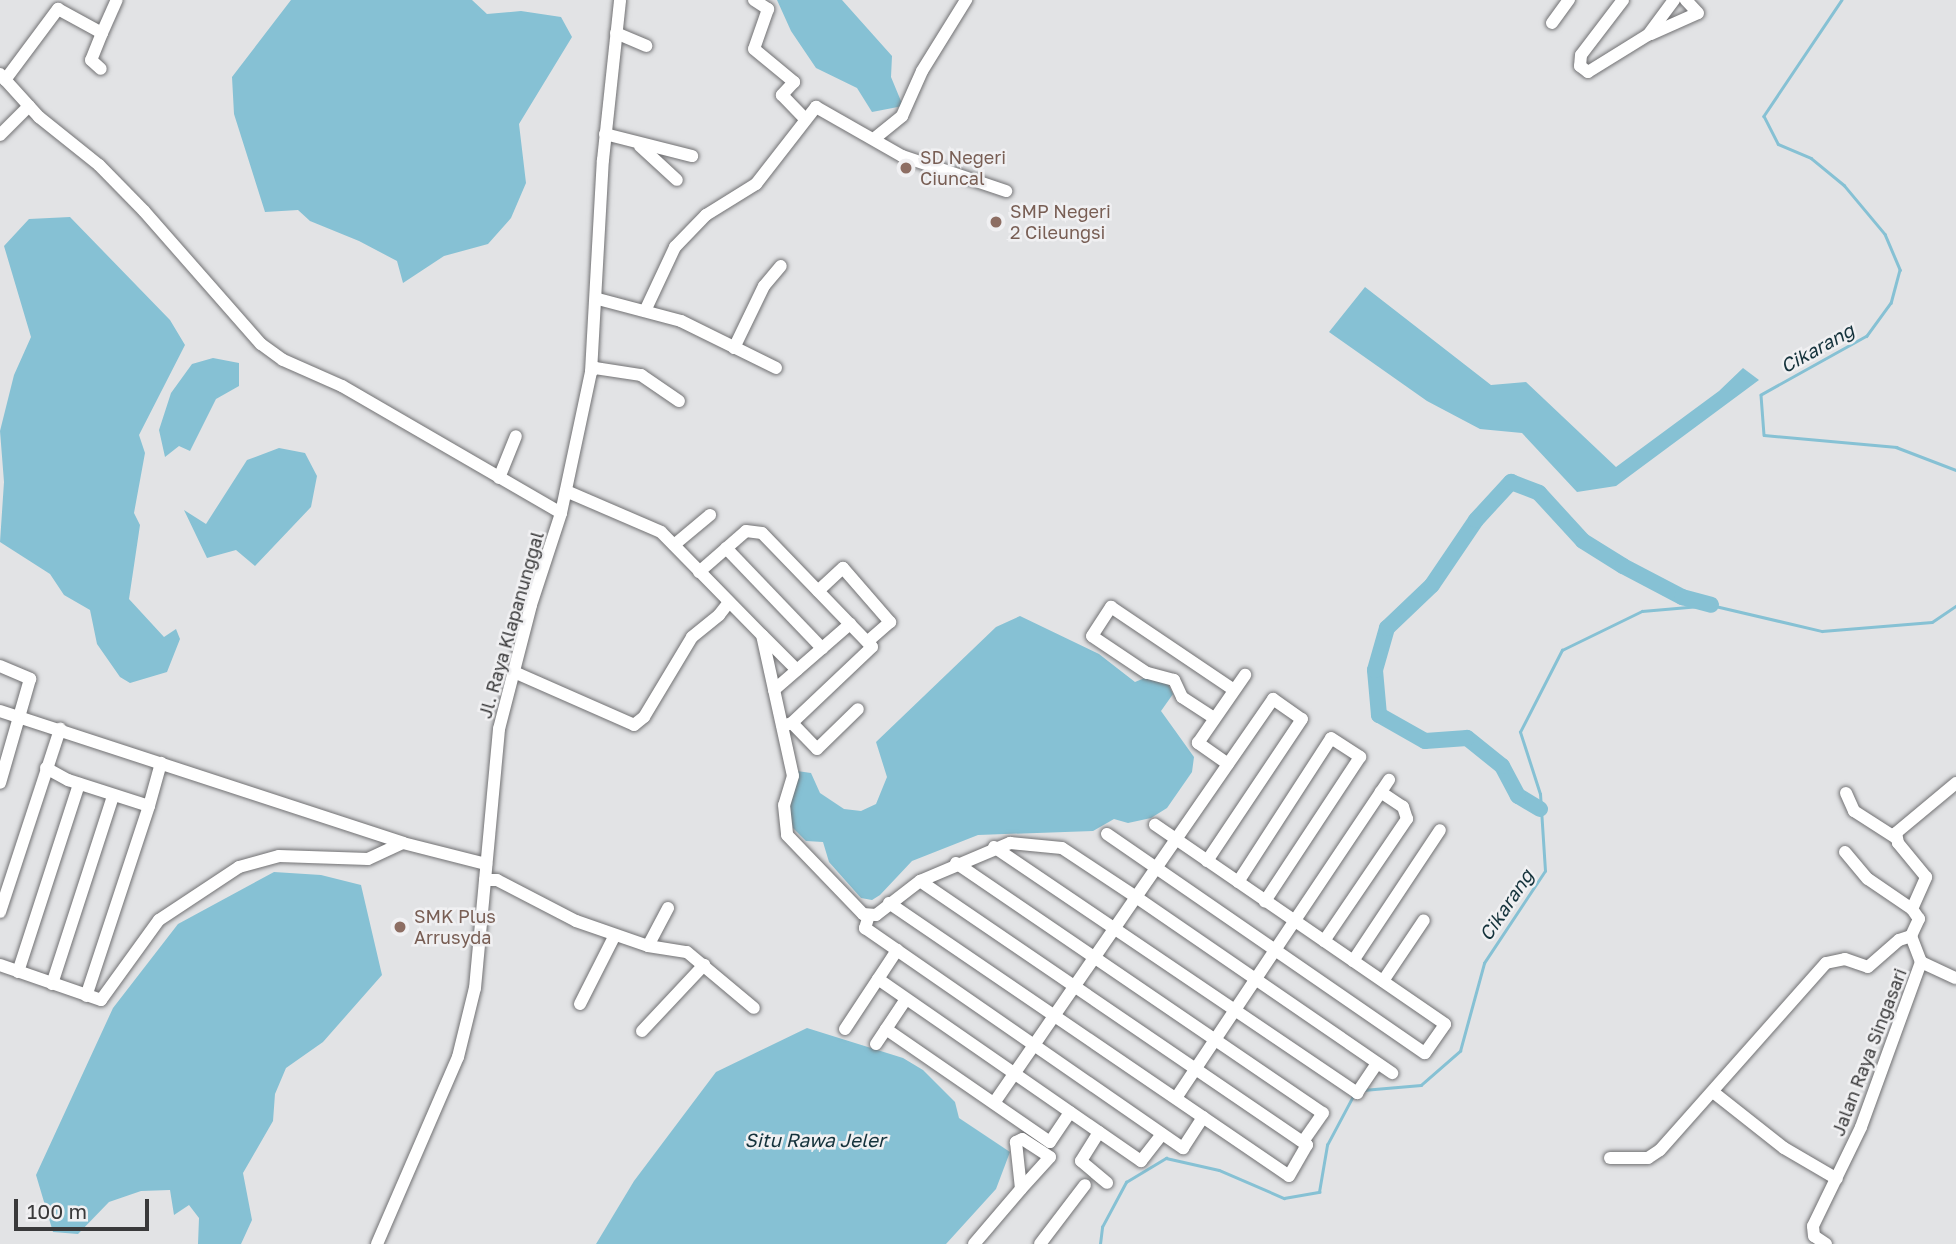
<!DOCTYPE html>
<style>
body{margin:0}
#map{position:relative;width:1956px;height:1244px;overflow:hidden;background:#e2e3e5;font-family:"Golos Text",sans-serif}
div>[style]{position:absolute}
[style*='--x']{left:calc(var(--x)*1px);top:calc(var(--y)*1px);width:calc(var(--w)*1px);rotate:calc(var(--a)*1deg)}
.water>*{inset:0;background:#86c1d4}
.stream>*{height:2.5px;margin:-1.25px;padding:0 1.25px;transform-origin:1.25px;border-radius:1.25px;background:#86c1d4}
.river>*{height:16px;margin:-8px;padding:0 8px;transform-origin:8px;border-radius:8px;background:#86c1d4}
.roads{filter:drop-shadow(0 0 2px #717173) drop-shadow(0 0 2px #717173)}
.minor>*{height:12px;margin:-6px;padding:0 6px;transform-origin:6px;border-radius:6px;background:#fff}
.dots>*{width:19px;height:19px;translate:-50% -50%;box-sizing:border-box;border:4px solid #f0f0f2;border-radius:50%}
span{translate:-50% -50%;white-space:nowrap;text-align:center;line-height:1.15;-webkit-text-stroke:5px #f0f0f2;paint-order:stroke}
.education-label{font-size:18px;color:#785e54}
.left{translate:0 -50%;text-align:left}
.street-label{font-size:18px;color:#39393a}
.water-label{font-size:19px;color:#14323b;font-style:italic}
.scale{position:absolute;left:14px;top:1199px;width:135px;height:32px;box-sizing:border-box;border:4px solid #39393a;border-top:0;padding-left:9px;font-size:21px;line-height:24px;white-space:nowrap;color:#39393a;-webkit-text-stroke:5px #f0f0f2;paint-order:stroke}
</style>
<div id="map">
<div class="water">
<div style="clip-path:polygon(291px 0,472px 0,487px 14px,521px 11px,561px 17px,572px 37px,519px 124px,526px 183px,511px 218px,488px 244px,444px 256px,403px 283px,397px 261px,359px 241px,310px 221px,298px 210px,265px 212px,234px 114px,232px 77px)"></div>
<div style="clip-path:polygon(777px 0,842px 0,892px 56px,891px 77px,903px 106px,872px 112px,857px 88px,816px 68px,791px 31px)"></div>
<div style="clip-path:polygon(70px 217px,170px 320px,185px 345px,139px 435px,145px 453px,134px 513px,140px 525px,129px 599px,164px 637px,176px 629px,180px 639px,167px 672px,130px 683px,120px 677px,97px 644px,90px 610px,64px 595px,50px 574px,0 542px,4px 482px,0 431px,14px 375px,31px 337px,4px 246px,29px 219px)"></div>
<div style="clip-path:polygon(1365px 287px,1491px 385px,1526px 382px,1616px 467px,1719px 391px,1743px 368px,1759px 380px,1616px 486px,1577px 492px,1522px 433px,1480px 429px,1427px 401px,1329px 332px)"></div>
<div style="clip-path:polygon(213px 358px,239px 363px,239px 386px,216px 399px,190px 451px,179px 446px,165px 457px,159px 430px,171px 393px,192px 364px)"></div>
<div style="clip-path:polygon(279px 448px,305px 453px,317px 476px,311px 507px,255px 566px,236px 550px,207px 558px,184px 510px,206px 524px,247px 460px)"></div>
<div style="clip-path:polygon(1020px 616px,1099px 654px,1135px 682px,1152px 675px,1166px 680px,1173px 694px,1161px 711px,1194px 757px,1192px 772px,1167px 808px,1151px 818px,1128px 823px,1114px 819px,1093px 831px,978px 835px,912px 861px,880px 895px,872px 900px,861px 898px,829px 862px,823px 842px,806px 841px,793px 828px,789px 807px,797px 771px,811px 773px,820px 793px,844px 809px,861px 811px,876px 804px,887px 777px,876px 742px,996px 627px)"></div>
<div style="clip-path:polygon(274px 872px,321px 875px,361px 885px,382px 975px,323px 1042px,286px 1068px,275px 1094px,273px 1121px,243px 1173px,252px 1220px,241px 1244px,198px 1244px,199px 1218px,189px 1205px,174px 1215px,170px 1190px,141px 1191px,109px 1202px,78px 1234px,53px 1232px,36px 1175px,113px 1008px,178px 924px)"></div>
<div style="clip-path:polygon(807px 1028px,903px 1058px,923px 1070px,955px 1102px,959px 1118px,1010px 1152px,996px 1189px,946px 1244px,596px 1244px,634px 1181px,716px 1072px)"></div>
</div>
<div class="stream">
<div style="--x:1842;--y:0;--w:140;--a:123.9"></div>
<div style="--x:1764;--y:116;--w:31;--a:63"></div>
<div style="--x:1778;--y:144;--w:36;--a:23"></div>
<div style="--x:1811;--y:158;--w:43;--a:39.3"></div>
<div style="--x:1844;--y:185;--w:64;--a:50.1"></div>
<div style="--x:1885;--y:234;--w:39;--a:67"></div>
<div style="--x:1900;--y:270;--w:34;--a:105"></div>
<div style="--x:1891;--y:303;--w:41;--a:126"></div>
<div style="--x:1867;--y:336;--w:121;--a:150.9"></div>
<div style="--x:1761;--y:395;--w:40;--a:85.7"></div>
<div style="--x:1764;--y:435;--w:133;--a:5.2"></div>
<div style="--x:1896;--y:447;--w:64;--a:21"></div>
<div style="--x:1363;--y:1090;--w:58;--a:-4.9"></div>
<div style="--x:1421;--y:1085;--w:52;--a:-41.1"></div>
<div style="--x:1460;--y:1051;--w:91;--a:-74.7"></div>
<div style="--x:1484;--y:963;--w:110;--a:-56.5"></div>
<div style="--x:1545;--y:871;--w:77;--a:-93.7"></div>
<div style="--x:1540;--y:794;--w:65;--a:-107.9"></div>
<div style="--x:1520;--y:732;--w:92;--a:-62.9"></div>
<div style="--x:1562;--y:650;--w:89;--a:-26"></div>
<div style="--x:1642;--y:611;--w:69;--a:-5"></div>
<div style="--x:1711;--y:605;--w:114;--a:13.2"></div>
<div style="--x:1822;--y:631;--w:110;--a:-4.7"></div>
<div style="--x:1932;--y:622;--w:29;--a:-34"></div>
<div style="--x:1100;--y:1244;--w:17;--a:-83"></div>
<div style="--x:1102;--y:1227;--w:51;--a:-61.9"></div>
<div style="--x:1126;--y:1182;--w:47;--a:-31"></div>
<div style="--x:1166;--y:1158;--w:54;--a:12.8"></div>
<div style="--x:1219;--y:1170;--w:71;--a:23.3"></div>
<div style="--x:1284;--y:1198;--w:36;--a:-10"></div>
<div style="--x:1319;--y:1192;--w:48;--a:-80.3"></div>
<div style="--x:1327;--y:1145;--w:55;--a:-62"></div>
</div>
<div class="river">
<div style="--x:1540;--y:809;--w:26;--a:-149"></div>
<div style="--x:1518;--y:796;--w:34;--a:-118"></div>
<div style="--x:1502;--y:766;--w:45;--a:-141.3"></div>
<div style="--x:1467;--y:738;--w:42;--a:175.9"></div>
<div style="--x:1425;--y:741;--w:53;--a:-150.5"></div>
<div style="--x:1379;--y:715;--w:45;--a:-95.1"></div>
<div style="--x:1375;--y:670;--w:44;--a:-74.1"></div>
<div style="--x:1387;--y:628;--w:62;--a:-43.7"></div>
<div style="--x:1432;--y:585;--w:78;--a:-55.9"></div>
<div style="--x:1476;--y:520;--w:52;--a:-47.4"></div>
<div style="--x:1511;--y:482;--w:30;--a:21"></div>
<div style="--x:1539;--y:493;--w:65;--a:47.5"></div>
<div style="--x:1583;--y:541;--w:47;--a:32"></div>
<div style="--x:1623;--y:566;--w:67;--a:27.7"></div>
<div style="--x:1682;--y:597;--w:30;--a:15"></div>
</div>
<div class="roads">
<div class="minor">
<div style="--x:754;--y:0;--w:17;--a:33"></div>
<div style="--x:768;--y:9;--w:42;--a:109.3"></div>
<div style="--x:754;--y:49;--w:52;--a:39.5"></div>
<div style="--x:794;--y:82;--w:18;--a:133"></div>
<div style="--x:782;--y:95;--w:32;--a:46"></div>
<div style="--x:1623;--y:0;--w:69;--a:127.4"></div>
<div style="--x:1581;--y:55;--w:11;--a:95"></div>
<div style="--x:1580;--y:66;--w:10;--a:37"></div>
<div style="--x:1588;--y:72;--w:70;--a:-31.7"></div>
<div style="--x:1648;--y:35;--w:44;--a:-53.4"></div>
<div style="--x:1552;--y:23;--w:29;--a:-54"></div>
<div style="--x:102;--y:33;--w:36;--a:-66"></div>
<div style="--x:616;--y:33;--w:33;--a:23"></div>
<div style="--x:1651;--y:34;--w:51;--a:-24.1"></div>
<div style="--x:1698;--y:13;--w:18;--a:-133"></div>
<div style="--x:0;--y:74;--w:58;--a:47.8"></div>
<div style="--x:39;--y:117;--w:77;--a:38.7"></div>
<div style="--x:99;--y:165;--w:64;--a:45.6"></div>
<div style="--x:144;--y:211;--w:177;--a:48.7"></div>
<div style="--x:261;--y:344;--w:27;--a:36"></div>
<div style="--x:283;--y:360;--w:64;--a:23.8"></div>
<div style="--x:342;--y:386;--w:253;--a:30.1"></div>
<div style="--x:5;--y:80;--w:89;--a:-53.3"></div>
<div style="--x:58;--y:9;--w:50;--a:28.6"></div>
<div style="--x:102;--y:33;--w:29;--a:112"></div>
<div style="--x:91;--y:60;--w:13;--a:42"></div>
<div style="--x:605;--y:134;--w:90;--a:14.2"></div>
<div style="--x:0;--y:135;--w:41;--a:-45"></div>
<div style="--x:875;--y:138;--w:35;--a:-39"></div>
<div style="--x:902;--y:116;--w:49;--a:-66"></div>
<div style="--x:922;--y:71;--w:84;--a:-58.2"></div>
<div style="--x:640;--y:146;--w:50;--a:42.6"></div>
<div style="--x:598;--y:299;--w:86;--a:14.8"></div>
<div style="--x:681;--y:321;--w:106;--a:26.3"></div>
<div style="--x:645;--y:311;--w:71;--a:-64.9"></div>
<div style="--x:675;--y:247;--w:45;--a:-45.9"></div>
<div style="--x:706;--y:215;--w:59;--a:-31.8"></div>
<div style="--x:756;--y:184;--w:98;--a:-52.1"></div>
<div style="--x:816;--y:107;--w:99;--a:29.7"></div>
<div style="--x:902;--y:156;--w:110;--a:18.6"></div>
<div style="--x:734;--y:348;--w:69;--a:-64.2"></div>
<div style="--x:764;--y:286;--w:26;--a:-50"></div>
<div style="--x:591;--y:372;--w:6;--a:-45"></div>
<div style="--x:595;--y:368;--w:47;--a:8.7"></div>
<div style="--x:641;--y:375;--w:46;--a:34.4"></div>
<div style="--x:499;--y:478;--w:45;--a:-68"></div>
<div style="--x:566;--y:491;--w:103;--a:23.3"></div>
<div style="--x:661;--y:532;--w:144;--a:45.6"></div>
<div style="--x:762;--y:635;--w:144;--a:77.6"></div>
<div style="--x:793;--y:776;--w:30;--a:107"></div>
<div style="--x:784;--y:805;--w:30;--a:84"></div>
<div style="--x:787;--y:835;--w:110;--a:46.1"></div>
<div style="--x:863;--y:914;--w:13;--a:4"></div>
<div style="--x:876;--y:915;--w:56;--a:-37.7"></div>
<div style="--x:920;--y:881;--w:98;--a:-22.9"></div>
<div style="--x:1010;--y:843;--w:52;--a:5.5"></div>
<div style="--x:1062;--y:848;--w:89;--a:33.5"></div>
<div style="--x:1136;--y:897;--w:241;--a:-55.3"></div>
<div style="--x:1273;--y:699;--w:35;--a:35"></div>
<div style="--x:1302;--y:719;--w:171;--a:123.8"></div>
<div style="--x:674;--y:545;--w:47;--a:-39.8"></div>
<div style="--x:726;--y:548;--w:139;--a:46.2"></div>
<div style="--x:699;--y:572;--w:62;--a:-41.1"></div>
<div style="--x:746;--y:531;--w:16;--a:7"></div>
<div style="--x:762;--y:533;--w:158;--a:46"></div>
<div style="--x:872;--y:647;--w:110;--a:136.5"></div>
<div style="--x:792;--y:723;--w:10;--a:163"></div>
<div style="--x:818;--y:591;--w:34;--a:-43"></div>
<div style="--x:843;--y:568;--w:72;--a:49"></div>
<div style="--x:890;--y:622;--w:30;--a:139"></div>
<div style="--x:763;--y:636;--w:48;--a:45"></div>
<div style="--x:0;--y:666;--w:33;--a:23"></div>
<div style="--x:30;--y:679;--w:108;--a:106.1"></div>
<div style="--x:514;--y:672;--w:131;--a:23.8"></div>
<div style="--x:634;--y:725;--w:13;--a:-39"></div>
<div style="--x:644;--y:717;--w:93;--a:-59"></div>
<div style="--x:692;--y:637;--w:35;--a:-39"></div>
<div style="--x:719;--y:615;--w:16;--a:-52"></div>
<div style="--x:774;--y:690;--w:101;--a:-41"></div>
<div style="--x:0;--y:711;--w:424;--a:18.1"></div>
<div style="--x:403;--y:843;--w:86;--a:14.2"></div>
<div style="--x:1214;--y:718;--w:38;--a:-147"></div>
<div style="--x:1182;--y:697;--w:19;--a:-115"></div>
<div style="--x:1174;--y:680;--w:28;--a:-165"></div>
<div style="--x:1147;--y:673;--w:66;--a:-146.1"></div>
<div style="--x:1092;--y:636;--w:35;--a:-57"></div>
<div style="--x:1111;--y:607;--w:148;--a:34"></div>
<div style="--x:792;--y:723;--w:36;--a:46"></div>
<div style="--x:817;--y:749;--w:57;--a:-44.3"></div>
<div style="--x:1228;--y:764;--w:37;--a:-145"></div>
<div style="--x:1198;--y:743;--w:83;--a:-55.3"></div>
<div style="--x:46;--y:768;--w:25;--a:29"></div>
<div style="--x:68;--y:780;--w:85;--a:17.8"></div>
<div style="--x:149;--y:806;--w:200;--a:108.3"></div>
<div style="--x:1846;--y:793;--w:20;--a:66"></div>
<div style="--x:1854;--y:811;--w:50;--a:32.7"></div>
<div style="--x:149;--y:806;--w:45;--a:-74.4"></div>
<div style="--x:1107;--y:834;--w:386;--a:34.6"></div>
<div style="--x:1425;--y:1053;--w:35;--a:-55"></div>
<div style="--x:1445;--y:1024;--w:352;--a:-145.5"></div>
<div style="--x:994;--y:847;--w:439;--a:34.1"></div>
<div style="--x:1357;--y:1093;--w:36;--a:-56"></div>
<div style="--x:1845;--y:852;--w:35;--a:50"></div>
<div style="--x:1868;--y:879;--w:53;--a:34.3"></div>
<div style="--x:956;--y:863;--w:444;--a:34.3"></div>
<div style="--x:1323;--y:1113;--w:35;--a:125"></div>
<div style="--x:485;--y:880;--w:12;--a:0"></div>
<div style="--x:497;--y:880;--w:89;--a:27.4"></div>
<div style="--x:576;--y:921;--w:76;--a:19.1"></div>
<div style="--x:648;--y:946;--w:39;--a:9"></div>
<div style="--x:687;--y:952;--w:87;--a:39.9"></div>
<div style="--x:1238;--y:882;--w:171;--a:-57.1"></div>
<div style="--x:1331;--y:738;--w:35;--a:33"></div>
<div style="--x:1360;--y:757;--w:173;--a:123.4"></div>
<div style="--x:889;--y:903;--w:484;--a:34.3"></div>
<div style="--x:1289;--y:1176;--w:36;--a:-60"></div>
<div style="--x:1307;--y:1145;--w:468;--a:-145.7"></div>
<div style="--x:0;--y:912;--w:193;--a:-71.8"></div>
<div style="--x:869;--y:915;--w:14;--a:107"></div>
<div style="--x:865;--y:928;--w:387;--a:34.7"></div>
<div style="--x:1183;--y:1148;--w:37;--a:-57"></div>
<div style="--x:1324;--y:941;--w:148;--a:-55.8"></div>
<div style="--x:1407;--y:819;--w:13;--a:-108"></div>
<div style="--x:1403;--y:807;--w:27;--a:-146"></div>
<div style="--x:648;--y:946;--w:43;--a:-62.2"></div>
<div style="--x:1353;--y:961;--w:157;--a:-56.4"></div>
<div style="--x:1921;--y:962;--w:38;--a:25"></div>
<div style="--x:0;--y:965;--w:107;--a:19.1"></div>
<div style="--x:101;--y:1000;--w:99;--a:-54.1"></div>
<div style="--x:159;--y:920;--w:96;--a:-33.5"></div>
<div style="--x:239;--y:867;--w:41;--a:-15.4"></div>
<div style="--x:279;--y:856;--w:89;--a:1.9"></div>
<div style="--x:368;--y:859;--w:38;--a:-25"></div>
<div style="--x:18;--y:972;--w:198;--a:-72"></div>
<div style="--x:878;--y:979;--w:320;--a:34.7"></div>
<div style="--x:1141;--y:1161;--w:34;--a:-52"></div>
<div style="--x:1383;--y:981;--w:73;--a:-56.1"></div>
<div style="--x:52;--y:984;--w:198;--a:-72"></div>
<div style="--x:580;--y:1004;--w:77;--a:-63.1"></div>
<div style="--x:845;--y:1029;--w:95;--a:-56.6"></div>
<div style="--x:886;--y:1029;--w:199;--a:34.6"></div>
<div style="--x:1050;--y:1142;--w:36;--a:-56"></div>
<div style="--x:642;--y:1031;--w:91;--a:-46.8"></div>
<div style="--x:876;--y:1044;--w:54;--a:-56.3"></div>
<div style="--x:1713;--y:1092;--w:90;--a:38.3"></div>
<div style="--x:1784;--y:1148;--w:61;--a:30.3"></div>
<div style="--x:1176;--y:1098;--w:383;--a:-56.2"></div>
<div style="--x:994;--y:1103;--w:250;--a:-55.4"></div>
<div style="--x:1136;--y:897;--w:311;--a:34.5"></div>
<div style="--x:1099;--y:1132;--w:34;--a:122"></div>
<div style="--x:1081;--y:1161;--w:34;--a:40"></div>
<div style="--x:1610;--y:1158;--w:38;--a:0"></div>
<div style="--x:1648;--y:1158;--w:14;--a:-34"></div>
<div style="--x:1660;--y:1150;--w:250;--a:-48.4"></div>
<div style="--x:1826;--y:963;--w:19;--a:-12"></div>
<div style="--x:1845;--y:959;--w:24;--a:19"></div>
<div style="--x:1868;--y:967;--w:41;--a:-41.1"></div>
<div style="--x:1899;--y:940;--w:13;--a:-18"></div>
<div style="--x:377;--y:1244;--w:204;--a:-66.6"></div>
<div style="--x:458;--y:1057;--w:71;--a:-76.2"></div>
<div style="--x:475;--y:988;--w:260;--a:-84.7"></div>
<div style="--x:499;--y:729;--w:128;--a:-75.5"></div>
<div style="--x:531;--y:605;--w:97;--a:-71.9"></div>
<div style="--x:561;--y:513;--w:144;--a:-78"></div>
<div style="--x:591;--y:372;--w:212;--a:-86.8"></div>
<div style="--x:603;--y:160;--w:161;--a:-83.9"></div>
<div style="--x:974;--y:1244;--w:72;--a:-49.5"></div>
<div style="--x:1021;--y:1189;--w:43;--a:-47.8"></div>
<div style="--x:1050;--y:1157;--w:33;--a:-147"></div>
<div style="--x:1022;--y:1139;--w:7;--a:153"></div>
<div style="--x:1016;--y:1142;--w:47;--a:83.9"></div>
<div style="--x:1040;--y:1244;--w:74;--a:-52.7"></div>
<div style="--x:1826;--y:1244;--w:14;--a:-146"></div>
<div style="--x:1814;--y:1236;--w:10;--a:-96"></div>
<div style="--x:1813;--y:1226;--w:110;--a:-64.1"></div>
<div style="--x:1861;--y:1127;--w:176;--a:-70"></div>
<div style="--x:1921;--y:962;--w:28;--a:-111"></div>
<div style="--x:1911;--y:936;--w:19;--a:-65"></div>
<div style="--x:1919;--y:919;--w:12;--a:-125"></div>
<div style="--x:1912;--y:909;--w:35;--a:-66"></div>
<div style="--x:1926;--y:877;--w:44;--a:-129.5"></div>
<div style="--x:1898;--y:843;--w:10;--a:-101"></div>
<div style="--x:1896;--y:833;--w:78;--a:-39.8"></div>
</div>
</div>
<div class="dots">
<div style="left:906px;top:168px;background:#8d6e63"></div>
<div style="left:996px;top:222px;background:#8d6e63"></div>
<div style="left:400px;top:927px;background:#8d6e63"></div>
</div>
<div class="education-label">
<span class="left" style="left:920px;top:168px">SD Negeri<br>Ciuncal</span>
<span class="left" style="left:1010px;top:222px">SMP Negeri<br>2 Cileungsi</span>
<span class="left" style="left:414px;top:927px">SMK Plus<br>Arrusyda</span>
</div>
<div class="street-label">
<span style="left:511px;top:625px;rotate:-74deg">Jl. Raya Klapanunggal</span>
<span style="left:1869px;top:1052px;rotate:-69deg">Jalan Raya Singasari</span>
</div>
<div class="water-label">
<span style="left:1817px;top:348px;rotate:-29deg">Cikarang</span>
<span style="left:1506px;top:905px;rotate:-56deg">Cikarang</span>
<span style="left:815px;top:1140px">Situ Rawa Jeler</span>
</div>
<div class="scale">100 m</div>
</div>
